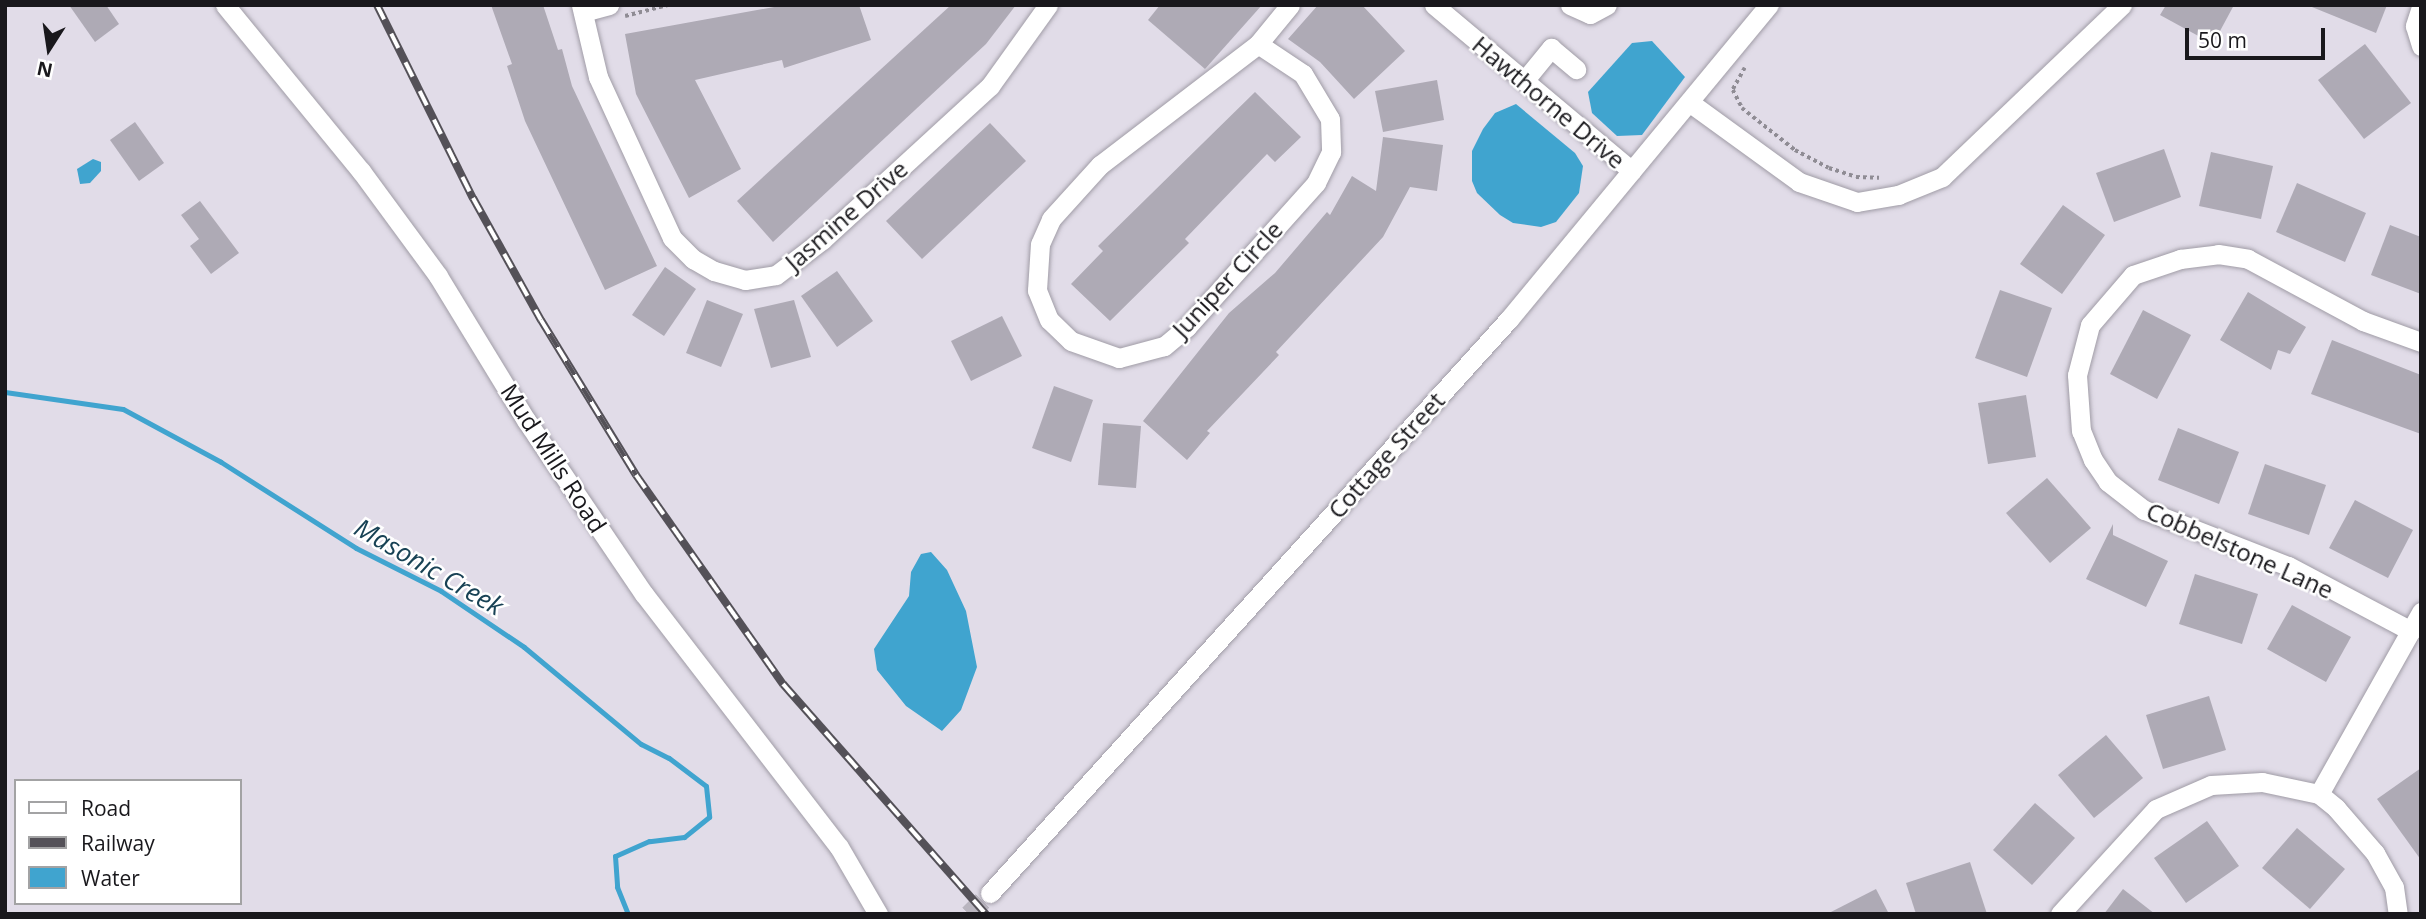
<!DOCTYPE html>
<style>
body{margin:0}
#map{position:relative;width:2426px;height:919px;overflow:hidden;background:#e1dce8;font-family:"Open Sans",sans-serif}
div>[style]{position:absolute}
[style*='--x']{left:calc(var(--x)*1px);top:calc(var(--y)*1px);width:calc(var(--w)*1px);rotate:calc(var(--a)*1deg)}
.water>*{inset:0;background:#40a4cf}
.stream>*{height:5px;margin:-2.5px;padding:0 2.5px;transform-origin:2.5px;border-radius:2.5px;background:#40a4cf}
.building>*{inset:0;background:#aeaab5}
.minor-tunnel>*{height:19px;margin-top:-9.5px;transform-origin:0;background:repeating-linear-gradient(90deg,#b9b5bf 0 19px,transparent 0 29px)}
.path>*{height:3.5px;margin-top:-1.75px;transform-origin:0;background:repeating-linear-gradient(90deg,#8f8c94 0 3.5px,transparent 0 7px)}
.roads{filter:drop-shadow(0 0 2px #a09ca6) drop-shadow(0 0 2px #a09ca6)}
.minor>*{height:19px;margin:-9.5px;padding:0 9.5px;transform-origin:9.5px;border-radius:9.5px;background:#fff}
.rail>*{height:8px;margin-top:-4px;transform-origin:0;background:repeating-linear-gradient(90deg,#fff 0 16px,#545158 0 32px);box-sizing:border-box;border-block:2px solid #545158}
span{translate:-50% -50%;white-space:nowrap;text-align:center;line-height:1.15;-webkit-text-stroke:5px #fff;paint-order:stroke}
.street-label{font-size:24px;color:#19181c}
.water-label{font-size:26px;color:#184255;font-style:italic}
.frame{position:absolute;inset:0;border:7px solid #19181c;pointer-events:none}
.legend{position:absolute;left:14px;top:779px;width:228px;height:126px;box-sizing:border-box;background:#fff;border:2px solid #a3a3a4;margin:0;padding:9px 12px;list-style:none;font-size:21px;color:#19181c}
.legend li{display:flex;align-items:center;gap:14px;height:35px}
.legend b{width:35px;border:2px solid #a3a3a4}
.north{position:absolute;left:14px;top:14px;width:70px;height:70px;-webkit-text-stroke:5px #fff;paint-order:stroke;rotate:192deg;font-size:19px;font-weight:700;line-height:28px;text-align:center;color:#19181c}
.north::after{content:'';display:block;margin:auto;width:24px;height:32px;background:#19181c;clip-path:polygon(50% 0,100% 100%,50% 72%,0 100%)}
.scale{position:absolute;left:2185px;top:28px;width:140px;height:32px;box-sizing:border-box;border:4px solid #19181c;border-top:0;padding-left:9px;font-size:21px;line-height:24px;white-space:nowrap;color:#19181c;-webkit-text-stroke:5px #fff;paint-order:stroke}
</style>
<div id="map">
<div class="water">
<div style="clip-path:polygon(1652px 41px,1685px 77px,1642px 135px,1617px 136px,1592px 113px,1588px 92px,1632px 43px)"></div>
<div style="clip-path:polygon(1516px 104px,1575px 153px,1583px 166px,1579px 193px,1556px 222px,1541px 227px,1513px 223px,1500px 215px,1477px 193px,1472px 181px,1472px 151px,1483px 129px,1495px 113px)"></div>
<div style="clip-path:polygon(93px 159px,101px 162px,101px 171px,90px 183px,80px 184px,77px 169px)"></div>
<div style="clip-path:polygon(931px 552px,947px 570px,966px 611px,977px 667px,961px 710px,942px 731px,906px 706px,877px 670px,874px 649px,909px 596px,911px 572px,921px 554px)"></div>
</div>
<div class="stream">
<div style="--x:5;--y:392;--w:119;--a:8.2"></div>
<div style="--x:123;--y:409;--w:111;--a:28.4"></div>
<div style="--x:221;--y:462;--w:160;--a:32.5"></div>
<div style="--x:356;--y:548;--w:95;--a:26.8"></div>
<div style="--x:441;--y:591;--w:100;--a:34"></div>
<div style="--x:524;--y:647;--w:152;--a:39.7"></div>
<div style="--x:641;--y:744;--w:31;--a:27"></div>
<div style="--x:669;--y:758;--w:46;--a:37.1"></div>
<div style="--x:706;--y:786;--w:31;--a:84"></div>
<div style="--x:709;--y:817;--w:32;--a:141"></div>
<div style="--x:684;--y:837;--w:35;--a:173"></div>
<div style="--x:649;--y:841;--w:37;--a:156"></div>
<div style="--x:615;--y:856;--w:31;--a:86"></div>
<div style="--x:617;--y:887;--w:29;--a:68"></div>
<div style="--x:767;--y:914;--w:46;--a:0"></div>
</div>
<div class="building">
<div style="clip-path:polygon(69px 5px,106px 5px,119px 24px,95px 42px)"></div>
<div style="clip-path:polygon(491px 5px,543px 5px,558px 50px,562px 49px,572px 86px,657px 266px,605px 290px,525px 121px,507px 66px,512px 64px)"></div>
<div style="clip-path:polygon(785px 5px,859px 5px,871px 40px,784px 68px,782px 60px,695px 80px,741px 169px,689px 198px,636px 94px,625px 34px)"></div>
<div style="clip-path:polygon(951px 5px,1016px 5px,986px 44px,773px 242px,737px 201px)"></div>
<div style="clip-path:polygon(1160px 5px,1262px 5px,1205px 69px,1148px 20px)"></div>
<div style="clip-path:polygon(1318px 5px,1362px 5px,1405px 51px,1354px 99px,1320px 62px,1288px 39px)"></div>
<div style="clip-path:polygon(2166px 5px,2234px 5px,2213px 44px,2160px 15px)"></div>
<div style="clip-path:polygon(2307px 5px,2387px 5px,2376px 33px)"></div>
<div style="clip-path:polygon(2365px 44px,2411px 103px,2364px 139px,2318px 80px)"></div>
<div style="clip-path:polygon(1437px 80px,1444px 120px,1383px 132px,1375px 91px)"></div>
<div style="clip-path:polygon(1255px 92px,1301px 137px,1275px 162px,1267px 154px,1185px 239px,1189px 243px,1110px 321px,1071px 284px,1103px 251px,1098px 246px)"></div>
<div style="clip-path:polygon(135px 122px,164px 163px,139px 181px,110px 140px)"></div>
<div style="clip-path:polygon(990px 123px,1026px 161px,922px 259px,886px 221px)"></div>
<div style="clip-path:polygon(1383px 137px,1443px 145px,1437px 191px,1410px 187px,1383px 237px,1276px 352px,1279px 355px,1207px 431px,1210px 433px,1187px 460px,1143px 421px,1229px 313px,1275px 273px,1327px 212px,1330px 215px,1352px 176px,1376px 191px)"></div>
<div style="clip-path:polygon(2164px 149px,2181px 197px,2114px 222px,2096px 173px)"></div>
<div style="clip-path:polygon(2211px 152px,2273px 166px,2261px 219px,2199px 206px)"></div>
<div style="clip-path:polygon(2297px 183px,2366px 213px,2345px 262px,2276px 232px)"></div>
<div style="clip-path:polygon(200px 201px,239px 253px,211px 274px,190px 246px,199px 239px,181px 215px)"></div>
<div style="clip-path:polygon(2063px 205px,2105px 235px,2062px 294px,2020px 264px)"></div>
<div style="clip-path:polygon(2390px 225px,2421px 237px,2421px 294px,2371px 275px)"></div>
<div style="clip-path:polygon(665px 267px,696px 289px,664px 336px,632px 315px)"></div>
<div style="clip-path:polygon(837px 271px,873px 321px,837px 347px,801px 296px)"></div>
<div style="clip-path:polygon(2000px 290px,2052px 308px,2027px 377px,1975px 358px)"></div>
<div style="clip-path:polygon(2248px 292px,2306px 327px,2290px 354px,2278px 350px,2271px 370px,2220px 340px)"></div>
<div style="clip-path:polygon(707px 300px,743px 314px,721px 367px,686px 353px)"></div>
<div style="clip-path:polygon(794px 300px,811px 357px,771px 368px,754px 309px)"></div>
<div style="clip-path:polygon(2143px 310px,2191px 335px,2157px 399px,2110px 374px)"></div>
<div style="clip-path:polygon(1002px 316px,1022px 356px,971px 381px,951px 341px)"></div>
<div style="clip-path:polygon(2332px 340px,2421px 375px,2421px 434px,2311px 394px)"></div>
<div style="clip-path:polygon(1054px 386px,1093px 400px,1071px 462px,1032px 448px)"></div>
<div style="clip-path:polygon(2026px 395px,2036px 457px,1988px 464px,1978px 403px)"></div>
<div style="clip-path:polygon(1103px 423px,1141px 426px,1136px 488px,1098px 485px)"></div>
<div style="clip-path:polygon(2178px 428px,2239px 452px,2219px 504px,2158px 480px)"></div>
<div style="clip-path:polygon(2265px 464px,2326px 485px,2309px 535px,2248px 514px)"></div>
<div style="clip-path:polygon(2047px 478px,2091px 528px,2050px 563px,2006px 513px)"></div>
<div style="clip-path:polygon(2355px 500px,2413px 530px,2388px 578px,2329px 548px)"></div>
<div style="clip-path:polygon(2113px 524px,2113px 535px,2168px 561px,2146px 607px,2086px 579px)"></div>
<div style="clip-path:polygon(2195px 574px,2258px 594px,2242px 644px,2179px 624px)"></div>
<div style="clip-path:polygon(2292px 605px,2351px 637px,2326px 682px,2267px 649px)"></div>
<div style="clip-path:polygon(2209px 696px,2226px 750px,2163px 769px,2146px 715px)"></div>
<div style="clip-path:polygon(2106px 735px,2143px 778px,2094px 818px,2058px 775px)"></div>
<div style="clip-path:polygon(2421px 768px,2421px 860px,2377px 799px)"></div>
<div style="clip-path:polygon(2035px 803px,2075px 838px,2032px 885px,1993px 850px)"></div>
<div style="clip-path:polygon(2207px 821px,2239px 866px,2186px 903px,2154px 858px)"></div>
<div style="clip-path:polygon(2297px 828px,2345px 869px,2310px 909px,2262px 868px)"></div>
<div style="clip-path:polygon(1970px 862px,1987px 914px,1916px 914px,1906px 883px)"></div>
<div style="clip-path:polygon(1876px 889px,1889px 914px,1827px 914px)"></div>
<div style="clip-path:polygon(2123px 889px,2155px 914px,2104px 914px)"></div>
</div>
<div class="minor-tunnel">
<div style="--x:969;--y:914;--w:30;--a:-45"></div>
</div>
<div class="path">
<div style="--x:625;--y:16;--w:44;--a:-14.3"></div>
<div style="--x:1745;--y:68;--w:25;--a:119"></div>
<div style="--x:1733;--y:90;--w:20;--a:63"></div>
<div style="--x:1742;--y:108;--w:68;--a:38.4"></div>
<div style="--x:1795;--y:150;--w:38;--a:28"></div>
<div style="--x:1829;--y:168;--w:28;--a:18"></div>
<div style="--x:1856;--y:177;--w:23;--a:2"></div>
</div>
<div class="roads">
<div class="minor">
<div style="--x:225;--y:5;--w:215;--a:50.7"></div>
<div style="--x:361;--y:171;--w:130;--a:53.7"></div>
<div style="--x:438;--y:276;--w:169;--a:58.6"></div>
<div style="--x:526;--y:420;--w:210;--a:55.9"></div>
<div style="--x:644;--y:594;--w:319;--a:52.4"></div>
<div style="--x:839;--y:847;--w:78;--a:59.8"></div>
<div style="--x:581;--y:5;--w:74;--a:76.7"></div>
<div style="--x:598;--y:77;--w:177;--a:65.3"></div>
<div style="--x:672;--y:238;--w:30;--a:45"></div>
<div style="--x:693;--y:259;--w:24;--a:30"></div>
<div style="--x:714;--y:271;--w:32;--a:16"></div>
<div style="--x:745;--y:280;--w:31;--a:-9"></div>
<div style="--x:776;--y:275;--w:58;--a:-37.3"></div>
<div style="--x:822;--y:240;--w:228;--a:-42.5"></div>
<div style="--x:990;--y:86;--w:100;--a:-54.4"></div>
<div style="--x:1434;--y:5;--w:258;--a:40"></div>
<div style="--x:1570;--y:5;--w:22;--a:24"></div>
<div style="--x:1590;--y:14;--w:19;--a:-28"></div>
<div style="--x:2421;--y:7;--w:20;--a:108"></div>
<div style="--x:2415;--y:26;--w:21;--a:73"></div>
<div style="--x:583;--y:12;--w:27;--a:-15"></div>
<div style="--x:1258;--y:44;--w:54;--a:33.7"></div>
<div style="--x:1303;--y:74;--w:52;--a:59"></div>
<div style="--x:1330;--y:119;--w:33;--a:88"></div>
<div style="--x:1331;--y:152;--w:34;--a:116"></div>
<div style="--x:1316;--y:183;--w:193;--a:131.9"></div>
<div style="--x:1187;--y:327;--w:30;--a:140"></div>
<div style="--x:1164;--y:346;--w:47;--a:165.1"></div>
<div style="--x:1119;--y:358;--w:51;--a:-160.5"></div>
<div style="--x:1071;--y:341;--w:30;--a:-136"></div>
<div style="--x:1049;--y:320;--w:32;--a:-112"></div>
<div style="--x:1037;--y:290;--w:46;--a:-86.3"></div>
<div style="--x:1040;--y:244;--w:27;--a:-66"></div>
<div style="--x:1051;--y:219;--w:73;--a:-47.8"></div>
<div style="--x:1100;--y:165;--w:199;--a:-37.4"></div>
<div style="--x:1258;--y:44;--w:50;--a:-50.6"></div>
<div style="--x:1524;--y:81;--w:43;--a:-50.7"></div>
<div style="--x:1551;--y:48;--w:33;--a:40"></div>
<div style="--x:1689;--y:102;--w:136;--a:36"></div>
<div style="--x:1799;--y:182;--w:61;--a:19"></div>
<div style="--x:1857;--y:202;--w:42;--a:-9.7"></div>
<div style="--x:1898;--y:195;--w:48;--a:-22.2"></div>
<div style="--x:1942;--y:177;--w:249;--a:-43.7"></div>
<div style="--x:2411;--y:631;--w:139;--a:-152.1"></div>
<div style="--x:2288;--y:566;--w:155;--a:-158.7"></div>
<div style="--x:2144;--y:510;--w:46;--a:-142.1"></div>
<div style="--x:2108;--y:482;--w:27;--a:-124"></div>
<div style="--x:2093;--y:460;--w:31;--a:-112"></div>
<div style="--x:2081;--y:431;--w:56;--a:-94.1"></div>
<div style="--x:2077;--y:375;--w:52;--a:-75.4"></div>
<div style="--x:2090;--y:325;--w:66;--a:-49.3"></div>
<div style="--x:2133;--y:275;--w:50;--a:-18.8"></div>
<div style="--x:2180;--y:259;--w:38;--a:-7"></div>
<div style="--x:2218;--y:254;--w:30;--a:9"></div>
<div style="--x:2248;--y:259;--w:131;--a:28.3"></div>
<div style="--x:2363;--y:321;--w:62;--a:19.9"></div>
<div style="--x:2319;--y:794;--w:209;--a:-60.7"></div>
<div style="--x:990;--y:893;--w:774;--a:-47.88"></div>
<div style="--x:1509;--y:319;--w:408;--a:-50.4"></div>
<div style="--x:2060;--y:914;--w:142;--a:-47.6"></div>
<div style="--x:2156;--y:809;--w:60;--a:-23.6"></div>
<div style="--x:2211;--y:785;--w:51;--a:-3.4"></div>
<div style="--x:2262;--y:782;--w:58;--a:11.9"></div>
<div style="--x:2319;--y:794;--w:22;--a:39"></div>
<div style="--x:2336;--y:808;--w:60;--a:49.1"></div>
<div style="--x:2375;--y:853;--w:39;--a:61"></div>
<div style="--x:2394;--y:887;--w:27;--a:82"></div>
</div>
</div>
<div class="rail">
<div style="--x:377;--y:5;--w:216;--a:63.6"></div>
<div style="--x:473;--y:198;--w:140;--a:60.9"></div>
<div style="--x:541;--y:320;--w:182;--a:58.5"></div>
<div style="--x:636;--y:475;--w:256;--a:54.9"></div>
<div style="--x:783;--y:684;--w:307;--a:48.6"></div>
</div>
<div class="street-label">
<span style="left:1549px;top:102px;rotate:40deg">Hawthorne Drive</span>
<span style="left:846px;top:215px;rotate:-41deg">Jasmine Drive</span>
<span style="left:1227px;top:279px;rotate:-47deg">Juniper Circle</span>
<span style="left:1386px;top:455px;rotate:-48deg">Cottage Street</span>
<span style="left:554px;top:458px;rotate:57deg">Mud Mills Road</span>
<span style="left:2240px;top:550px;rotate:24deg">Cobbelstone Lane</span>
</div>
<div class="water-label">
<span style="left:429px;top:567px;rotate:30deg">Masonic Creek</span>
</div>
<div class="frame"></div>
<ul class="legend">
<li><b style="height:9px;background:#fff"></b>Road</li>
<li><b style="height:9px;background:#545158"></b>Railway</li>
<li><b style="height:19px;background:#40a4cf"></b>Water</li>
</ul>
<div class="north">N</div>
<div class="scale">50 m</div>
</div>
